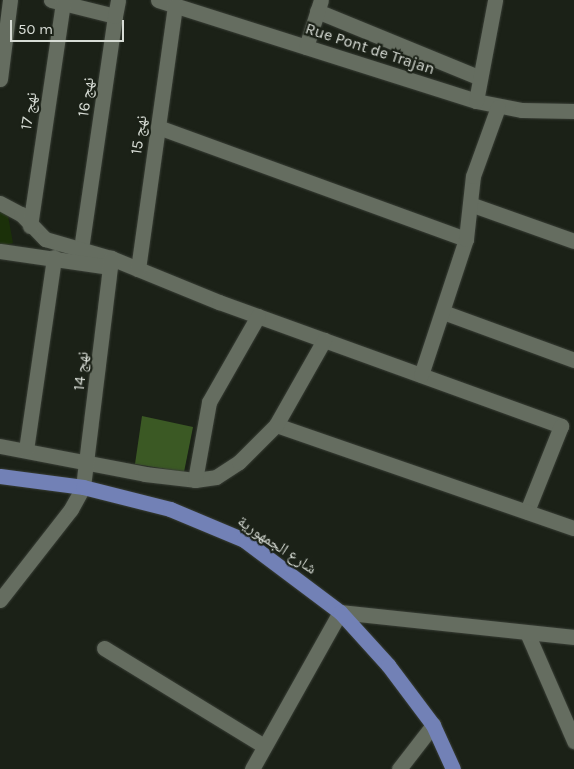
<!DOCTYPE html>
<meta charset="utf-8">
<style>
body{margin:0}
#map{position:relative;width:574px;height:769px;overflow:hidden;background:#1b2117;font-family:Karla,"Noto Naskh Arabic",sans-serif}
div>[style]{position:absolute}
[style*='--x']{left:calc(var(--x)*1px);top:calc(var(--y)*1px);width:calc(var(--w)*1px);rotate:calc(var(--a)*1deg)}
.green>*{inset:0;background:#1b3009}
.building>*{inset:0;background:#3b5924}
.roads{filter:drop-shadow(0 0 1px #383d35) drop-shadow(0 0 1px #383d35)}
.minor>*{height:15px;margin:-7.5px;padding:0 7.5px;transform-origin:7.5px;border-radius:7.5px;background:#656d60}
.major>*{height:15px;margin:-7.5px;padding:0 7.5px;transform-origin:7.5px;border-radius:7.5px;background:#7281b6}
span{translate:-50% -50%;white-space:nowrap;text-align:center;line-height:1.15;-webkit-text-stroke:4.5px #1b2117;paint-order:stroke}
.street-label{font-size:16px;color:#d7dcd5}
.scale{position:absolute;left:10px;top:20px;width:114px;height:22px;box-sizing:border-box;border:2px solid #d7dcd5;border-top:0;padding-left:6px;font-size:15px;line-height:18px;white-space:nowrap;color:#d7dcd5;-webkit-text-stroke:4px #1b2117;paint-order:stroke}
</style>
<div id="map">
<div class="green">
<div style="clip-path:polygon(0 209px,7px 210px,13px 243px,0 247px)"></div>
</div>
<div class="building">
<div style="clip-path:polygon(142px 416px,193px 427px,184px 472px,135px 464px)"></div>
</div>
<div class="roads">
<div class="minor">
<div style="--x:51;--y:0;--w:66;--a:14"></div>
<div style="--x:115;--y:16;--w:235;--a:98.3"></div>
<div style="--x:158;--y:0;--w:334;--a:17.6"></div>
<div style="--x:476;--y:101;--w:47;--a:11.1"></div>
<div style="--x:522;--y:110;--w:52;--a:1.1"></div>
<div style="--x:317;--y:11;--w:174;--a:22.3"></div>
<div style="--x:115;--y:16;--w:16;--a:-79"></div>
<div style="--x:306;--y:47;--w:49;--a:-72.3"></div>
<div style="--x:0;--y:79;--w:80;--a:-82.8"></div>
<div style="--x:476;--y:101;--w:103;--a:-79.3"></div>
<div style="--x:158;--y:127;--w:328;--a:20"></div>
<div style="--x:0;--y:203;--w:24;--a:28"></div>
<div style="--x:21;--y:214;--w:35;--a:46"></div>
<div style="--x:45;--y:239;--w:69;--a:16.1"></div>
<div style="--x:111;--y:258;--w:117;--a:22.2"></div>
<div style="--x:219;--y:302;--w:364;--a:19.9"></div>
<div style="--x:561;--y:426;--w:92;--a:111.8"></div>
<div style="--x:470;--y:204;--w:110;--a:19.6"></div>
<div style="--x:30;--y:226;--w:225;--a:-81.6"></div>
<div style="--x:0;--y:251;--w:111;--a:8.3"></div>
<div style="--x:138;--y:269;--w:266;--a:-82"></div>
<div style="--x:443;--y:312;--w:140;--a:20.1"></div>
<div style="--x:421;--y:375;--w:143;--a:-71.7"></div>
<div style="--x:466;--y:239;--w:63;--a:-83.7"></div>
<div style="--x:473;--y:176;--w:73;--a:-70.1"></div>
<div style="--x:276;--y:425;--w:315;--a:19.1"></div>
<div style="--x:0;--y:446;--w:148;--a:10.9"></div>
<div style="--x:145;--y:474;--w:50;--a:6.8"></div>
<div style="--x:195;--y:480;--w:21;--a:-8"></div>
<div style="--x:216;--y:477;--w:27;--a:-33"></div>
<div style="--x:239;--y:462;--w:52;--a:-45"></div>
<div style="--x:276;--y:425;--w:98;--a:-60.5"></div>
<div style="--x:26;--y:450;--w:195;--a:-81.7"></div>
<div style="--x:195;--y:480;--w:79;--a:-79.8"></div>
<div style="--x:209;--y:402;--w:99;--a:-60.3"></div>
<div style="--x:0;--y:600;--w:115;--a:-52"></div>
<div style="--x:71;--y:509;--w:25;--a:-61"></div>
<div style="--x:83;--y:487;--w:231;--a:-83"></div>
<div style="--x:528;--y:635;--w:116;--a:66.5"></div>
<div style="--x:104;--y:648;--w:185;--a:31.5"></div>
<div style="--x:252;--y:769;--w:180;--a:-60.7"></div>
<div style="--x:340;--y:612;--w:235;--a:6.1"></div>
<div style="--x:399;--y:769;--w:56;--a:-52.3"></div>
</div>
<div class="major">
<div style="--x:0;--y:476;--w:84;--a:7.5"></div>
<div style="--x:83;--y:487;--w:90;--a:14.2"></div>
<div style="--x:170;--y:509;--w:80;--a:22.7"></div>
<div style="--x:244;--y:540;--w:120;--a:36.9"></div>
<div style="--x:340;--y:612;--w:72;--a:47.8"></div>
<div style="--x:388;--y:665;--w:75;--a:53.1"></div>
<div style="--x:433;--y:725;--w:48;--a:65.6"></div>
</div>
</div>
<div class="street-label">
<span style="left:370px;top:49px;rotate:18deg">Rue Pont de Trajan</span>
<span style="left:86px;top:97px;rotate:-82deg">نهج 16</span>
<span style="left:29px;top:111px;rotate:-81deg">نهج 17</span>
<span style="left:139px;top:135px;rotate:-82deg">نهج 15</span>
<span style="left:81px;top:371px;rotate:-84deg">نهج 14</span>
<span style="left:277px;top:545px;rotate:34deg">شارع الجمهورية</span>
</div>
<div class="scale">50 m</div>
</div>
